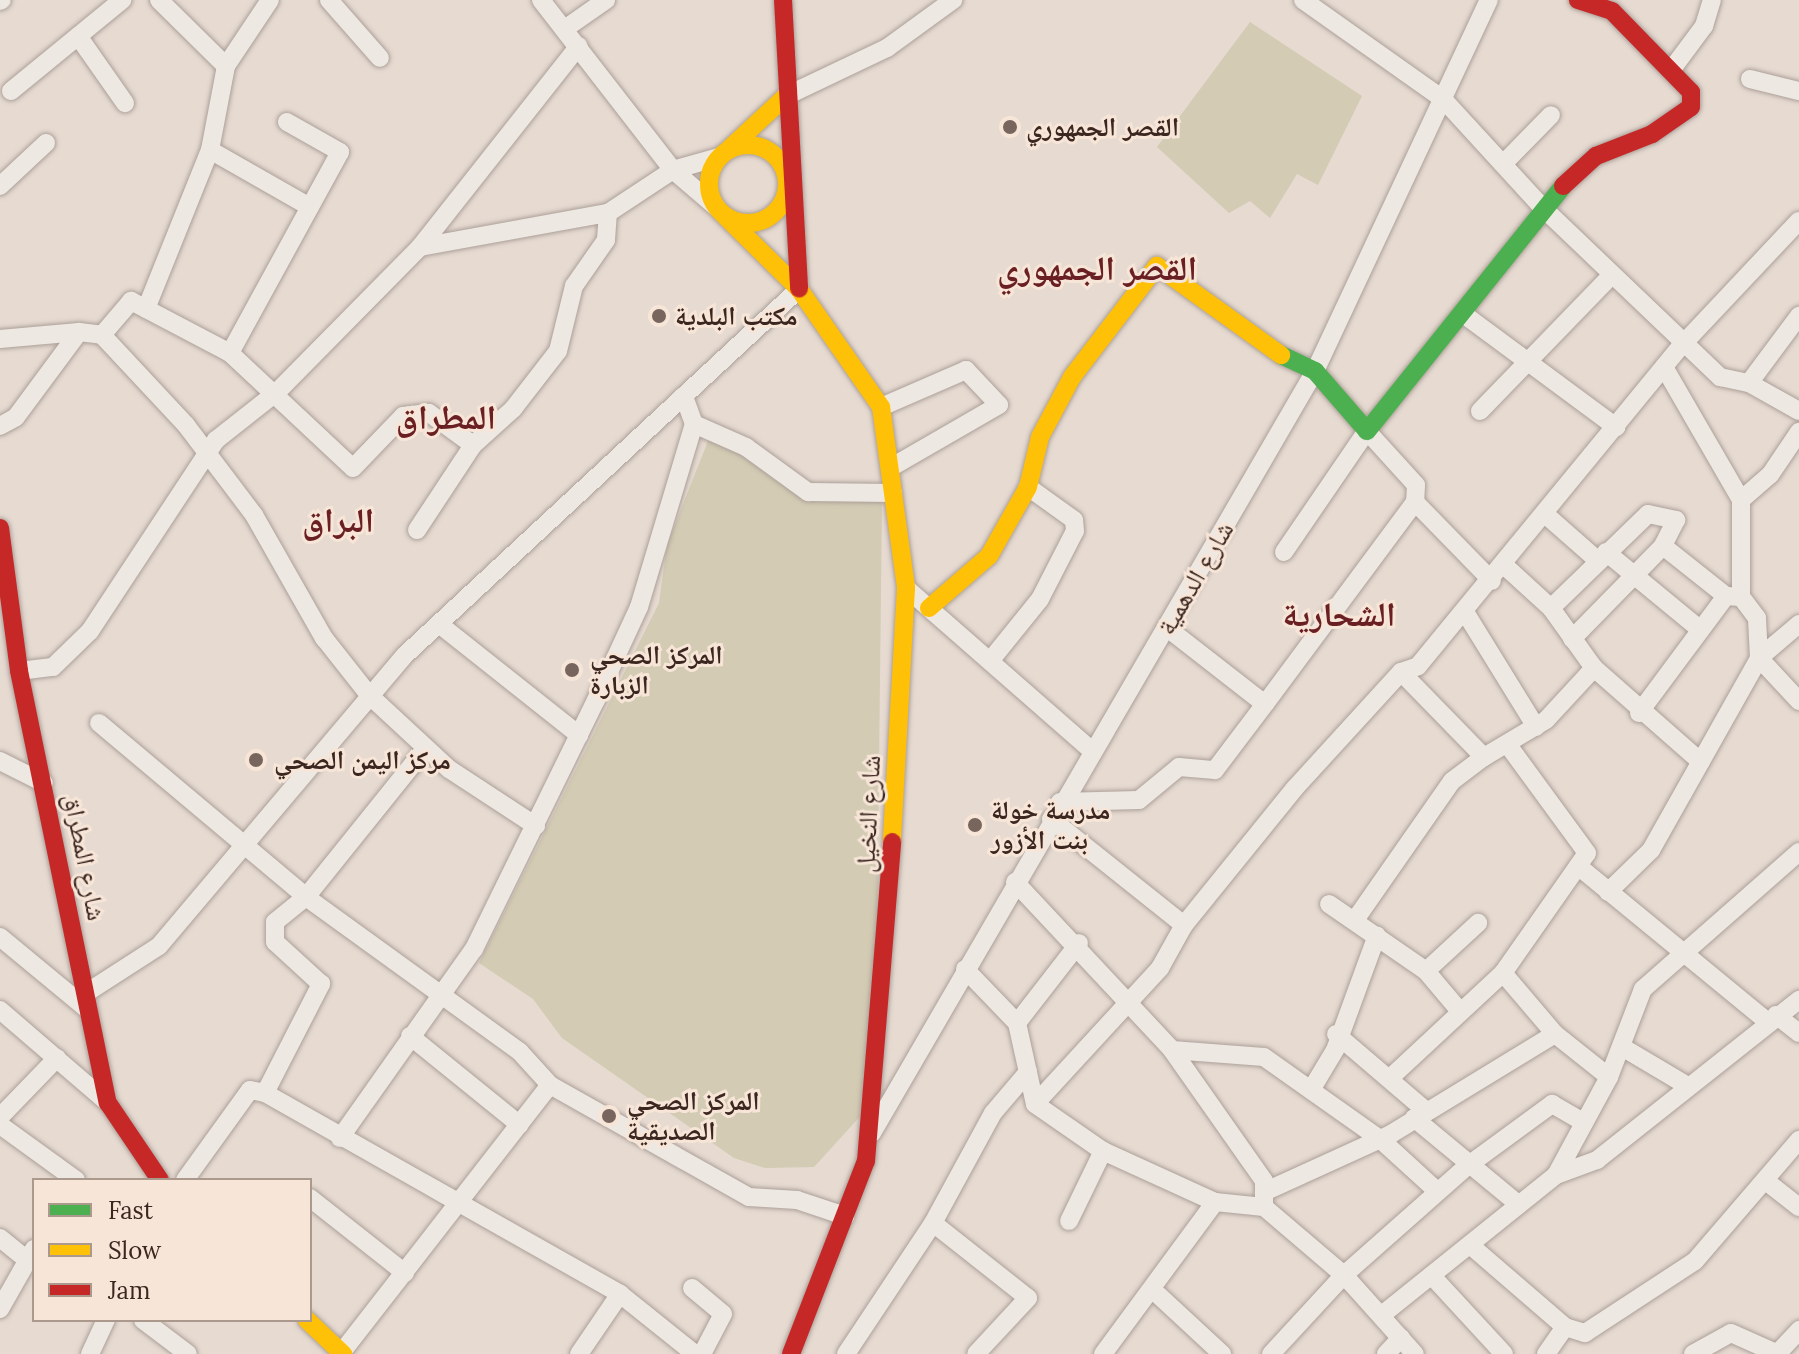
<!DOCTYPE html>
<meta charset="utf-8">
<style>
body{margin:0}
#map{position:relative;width:1799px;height:1354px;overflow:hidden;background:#e6dad1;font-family:Lora,"Noto Naskh Arabic",serif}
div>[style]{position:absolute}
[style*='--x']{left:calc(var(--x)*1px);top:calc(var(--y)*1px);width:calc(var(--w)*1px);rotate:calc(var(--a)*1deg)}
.cemetery>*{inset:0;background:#d3cbb3}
.roads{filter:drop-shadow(0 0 2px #aca099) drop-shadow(0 0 2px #aca099)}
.street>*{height:18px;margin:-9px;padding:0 9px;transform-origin:9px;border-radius:9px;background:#eee8e3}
.fast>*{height:18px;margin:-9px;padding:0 9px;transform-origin:9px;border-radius:9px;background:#4caf50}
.slow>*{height:18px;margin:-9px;padding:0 9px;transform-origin:9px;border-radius:9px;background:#ffc107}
.slow>.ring{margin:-9px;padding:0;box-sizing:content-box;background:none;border:18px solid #ffc107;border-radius:50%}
.jam>*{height:18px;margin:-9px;padding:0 9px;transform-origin:9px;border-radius:9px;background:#c62828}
.dots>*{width:22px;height:22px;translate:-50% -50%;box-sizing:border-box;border:4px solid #f7e6d8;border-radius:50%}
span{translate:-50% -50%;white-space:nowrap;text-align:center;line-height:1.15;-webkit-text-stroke:6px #f7e6d8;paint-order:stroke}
.poi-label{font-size:26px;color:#3c2620;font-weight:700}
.left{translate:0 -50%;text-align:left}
.street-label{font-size:26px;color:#3c2620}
.district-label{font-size:34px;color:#6a1f22;font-weight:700}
.legend{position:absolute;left:32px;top:1178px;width:280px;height:144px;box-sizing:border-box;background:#f7e6d8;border:2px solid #ac998e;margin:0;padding:10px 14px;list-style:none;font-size:24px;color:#3c2620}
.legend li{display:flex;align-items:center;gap:16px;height:40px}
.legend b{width:40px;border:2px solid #ac998e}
</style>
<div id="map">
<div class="cemetery">
<div style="clip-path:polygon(1250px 22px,1362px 96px,1318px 185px,1297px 174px,1270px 218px,1250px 201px,1229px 213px,1157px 147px)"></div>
<div style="clip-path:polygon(732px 433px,805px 490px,882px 500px,876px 1035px,864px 1112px,814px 1167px,765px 1168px,734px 1158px,562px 1038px,533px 999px,479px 963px,659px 603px,667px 545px,708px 441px)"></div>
</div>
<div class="roads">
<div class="street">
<div style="--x:159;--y:0;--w:94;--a:44.6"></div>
<div style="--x:329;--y:0;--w:77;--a:48.7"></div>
<div style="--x:541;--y:0;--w:215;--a:52.2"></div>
<div style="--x:673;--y:170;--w:57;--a:40.7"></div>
<div style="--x:1303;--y:0;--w:171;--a:35.3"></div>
<div style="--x:1443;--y:99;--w:145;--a:47.5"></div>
<div style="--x:1541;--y:206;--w:248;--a:43.7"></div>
<div style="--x:1720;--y:377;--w:30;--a:12"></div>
<div style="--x:1749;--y:383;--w:84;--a:-53.3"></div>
<div style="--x:0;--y:1;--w:2;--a:-27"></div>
<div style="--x:566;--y:28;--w:49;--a:-35"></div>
<div style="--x:78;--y:36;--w:82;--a:55"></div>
<div style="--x:1672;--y:69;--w:54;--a:-53.3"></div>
<div style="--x:1704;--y:26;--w:27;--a:-73"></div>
<div style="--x:1750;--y:79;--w:50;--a:13.8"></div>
<div style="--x:11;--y:91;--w:144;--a:-39.3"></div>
<div style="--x:786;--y:96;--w:112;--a:-25.4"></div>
<div style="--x:887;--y:48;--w:82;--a:-36"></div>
<div style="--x:210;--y:150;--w:115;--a:29.7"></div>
<div style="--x:1504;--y:163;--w:67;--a:-45.6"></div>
<div style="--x:0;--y:186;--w:63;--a:-43.1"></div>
<div style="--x:420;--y:247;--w:191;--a:-10.3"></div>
<div style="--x:608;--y:213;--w:78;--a:-33.5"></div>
<div style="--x:673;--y:170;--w:48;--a:-15.8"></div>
<div style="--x:146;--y:309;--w:171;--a:-68.1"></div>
<div style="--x:210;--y:150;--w:86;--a:-79.2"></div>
<div style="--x:226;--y:66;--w:79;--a:-56.3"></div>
<div style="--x:1466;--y:316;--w:187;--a:36.5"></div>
<div style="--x:102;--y:335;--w:123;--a:47"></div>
<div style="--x:186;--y:425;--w:113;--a:52.9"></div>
<div style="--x:254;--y:515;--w:142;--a:60.4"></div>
<div style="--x:324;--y:638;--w:73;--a:51.7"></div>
<div style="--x:369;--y:695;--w:109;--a:42.8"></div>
<div style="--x:449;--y:769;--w:104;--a:33.2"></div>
<div style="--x:0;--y:339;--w:79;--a:-5.1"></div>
<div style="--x:230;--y:353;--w:229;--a:-61.3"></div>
<div style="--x:340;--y:152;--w:61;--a:-150.5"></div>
<div style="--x:1664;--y:367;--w:154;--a:59.9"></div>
<div style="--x:1741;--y:500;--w:97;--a:90"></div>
<div style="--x:1749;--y:383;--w:57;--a:29.2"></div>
<div style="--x:881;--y:407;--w:93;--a:-23.5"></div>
<div style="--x:966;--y:370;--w:48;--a:46.7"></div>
<div style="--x:999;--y:405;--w:126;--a:150"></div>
<div style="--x:1480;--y:411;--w:190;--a:-45.9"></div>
<div style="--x:694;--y:424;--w:57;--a:23.9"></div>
<div style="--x:746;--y:447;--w:77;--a:36"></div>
<div style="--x:808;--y:492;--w:85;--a:0.7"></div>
<div style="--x:0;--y:426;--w:18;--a:-29"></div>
<div style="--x:16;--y:417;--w:106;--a:-53.5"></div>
<div style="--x:79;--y:332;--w:23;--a:7"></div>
<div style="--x:102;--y:335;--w:45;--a:-49.5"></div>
<div style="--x:131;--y:301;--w:112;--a:27.7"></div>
<div style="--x:230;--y:353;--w:168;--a:43.1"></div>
<div style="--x:353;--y:468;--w:72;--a:-46.1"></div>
<div style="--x:403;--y:416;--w:26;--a:-7"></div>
<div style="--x:429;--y:413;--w:54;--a:36"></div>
<div style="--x:1741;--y:500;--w:38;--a:-41"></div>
<div style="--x:1770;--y:475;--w:52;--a:-56"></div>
<div style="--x:1546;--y:515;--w:67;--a:41.3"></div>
<div style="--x:417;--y:530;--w:102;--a:-56.6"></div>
<div style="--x:473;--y:445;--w:54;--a:-42"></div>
<div style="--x:513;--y:409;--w:73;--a:-52.2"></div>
<div style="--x:558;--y:351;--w:67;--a:-76.2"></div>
<div style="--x:574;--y:286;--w:56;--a:-55.2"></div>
<div style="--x:606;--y:240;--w:27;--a:-86"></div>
<div style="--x:1284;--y:552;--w:147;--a:-55.6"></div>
<div style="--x:1367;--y:431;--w:73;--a:47.8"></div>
<div style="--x:1416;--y:485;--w:17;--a:93"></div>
<div style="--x:1606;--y:552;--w:118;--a:39.5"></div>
<div style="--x:1505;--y:566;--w:62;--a:42.4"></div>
<div style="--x:1551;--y:608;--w:74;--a:54.4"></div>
<div style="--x:1594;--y:668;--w:142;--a:41.3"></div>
<div style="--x:906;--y:588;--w:246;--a:41.2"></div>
<div style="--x:1551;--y:608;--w:135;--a:-44.1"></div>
<div style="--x:1648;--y:514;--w:29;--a:12"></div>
<div style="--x:1676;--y:520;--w:29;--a:117"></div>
<div style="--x:1663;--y:546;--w:130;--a:134.4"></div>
<div style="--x:1465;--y:612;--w:135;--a:58.3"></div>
<div style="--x:439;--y:624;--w:179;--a:38.4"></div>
<div style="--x:1799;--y:624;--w:52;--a:139.6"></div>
<div style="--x:1759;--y:658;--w:59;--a:47.1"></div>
<div style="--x:1166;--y:627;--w:125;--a:37.9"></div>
<div style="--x:1265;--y:704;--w:252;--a:-53.4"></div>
<div style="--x:1415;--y:502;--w:110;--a:45.7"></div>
<div style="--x:990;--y:661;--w:80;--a:-51.1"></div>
<div style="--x:1040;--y:599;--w:76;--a:-62.8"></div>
<div style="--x:1075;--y:531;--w:11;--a:-95"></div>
<div style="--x:1074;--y:520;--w:57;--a:-144.3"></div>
<div style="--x:19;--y:671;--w:34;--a:-7"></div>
<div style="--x:53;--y:667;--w:52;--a:-44.2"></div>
<div style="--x:90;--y:631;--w:229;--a:-56.6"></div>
<div style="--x:216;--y:440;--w:79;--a:-38.3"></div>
<div style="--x:278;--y:391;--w:202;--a:-45.4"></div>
<div style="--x:420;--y:247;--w:256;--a:-51.7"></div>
<div style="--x:1401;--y:672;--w:119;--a:45.7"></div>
<div style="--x:1484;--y:757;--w:72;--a:-30.8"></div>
<div style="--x:1546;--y:720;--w:71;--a:-47.3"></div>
<div style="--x:1639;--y:713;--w:146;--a:-53.4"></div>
<div style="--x:99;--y:723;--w:270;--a:40"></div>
<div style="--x:306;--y:897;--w:264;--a:35.9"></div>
<div style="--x:520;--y:1052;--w:45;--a:47.7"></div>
<div style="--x:0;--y:761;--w:49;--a:26.6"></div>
<div style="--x:1060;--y:802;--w:79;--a:-1.5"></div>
<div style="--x:1139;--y:800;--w:52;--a:-39.5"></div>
<div style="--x:1179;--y:767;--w:36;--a:5"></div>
<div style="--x:1215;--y:770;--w:83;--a:-52.9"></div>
<div style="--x:1051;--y:819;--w:170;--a:38.6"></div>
<div style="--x:1578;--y:866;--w:244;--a:39.4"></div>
<div style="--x:1015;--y:882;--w:230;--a:46.9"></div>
<div style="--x:1172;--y:1050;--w:160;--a:54.9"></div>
<div style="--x:1264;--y:1181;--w:26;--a:90"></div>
<div style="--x:1608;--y:892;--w:60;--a:-44.3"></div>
<div style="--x:1651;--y:850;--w:220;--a:-60.6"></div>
<div style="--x:1759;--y:658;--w:40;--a:-92.9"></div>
<div style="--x:1757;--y:618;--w:26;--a:-127"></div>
<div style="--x:1741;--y:597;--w:15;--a:-176"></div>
<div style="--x:1726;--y:596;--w:80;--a:-141.6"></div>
<div style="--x:1329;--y:904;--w:118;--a:34.6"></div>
<div style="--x:1426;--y:971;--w:51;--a:49.8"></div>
<div style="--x:1355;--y:920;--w:169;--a:-55.1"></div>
<div style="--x:1452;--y:781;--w:40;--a:-37"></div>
<div style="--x:0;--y:937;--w:113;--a:39.6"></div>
<div style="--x:965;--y:969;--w:75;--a:46.1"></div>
<div style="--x:1017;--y:1023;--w:83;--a:77.5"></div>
<div style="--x:1035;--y:1104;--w:83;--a:34.7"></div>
<div style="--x:1103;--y:1151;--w:123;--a:24.5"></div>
<div style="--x:1426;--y:971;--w:71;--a:-42.7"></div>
<div style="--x:1503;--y:973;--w:80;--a:49.6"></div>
<div style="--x:83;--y:995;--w:90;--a:-32.8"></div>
<div style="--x:159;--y:946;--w:381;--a:-49.8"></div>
<div style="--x:405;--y:655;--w:538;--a:-42.89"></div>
<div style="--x:0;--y:1010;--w:143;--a:40.7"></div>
<div style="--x:1776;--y:1015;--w:29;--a:38"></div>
<div style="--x:1017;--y:1023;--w:101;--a:-52.2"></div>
<div style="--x:1336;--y:1034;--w:118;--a:40.5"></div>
<div style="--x:410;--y:1036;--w:141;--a:39"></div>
<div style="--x:1622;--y:1047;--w:74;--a:30.7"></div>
<div style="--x:1172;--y:1050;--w:92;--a:4.4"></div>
<div style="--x:1264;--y:1057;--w:142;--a:35.3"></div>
<div style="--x:1380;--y:1139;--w:77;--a:42.4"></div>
<div style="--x:1390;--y:1078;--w:154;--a:-42.9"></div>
<div style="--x:1503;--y:973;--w:146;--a:-55"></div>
<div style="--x:1587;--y:853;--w:134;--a:-126.2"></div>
<div style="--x:1311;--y:1090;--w:47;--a:-59"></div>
<div style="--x:1335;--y:1050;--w:122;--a:-69.9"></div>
<div style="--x:265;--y:1093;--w:123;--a:-62.8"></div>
<div style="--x:321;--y:984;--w:62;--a:-137.6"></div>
<div style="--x:275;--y:942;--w:20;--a:-90"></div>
<div style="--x:275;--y:922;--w:40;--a:-39"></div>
<div style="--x:306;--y:897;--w:191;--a:-51.2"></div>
<div style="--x:1035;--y:1104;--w:185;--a:-47.4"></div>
<div style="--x:1160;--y:968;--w:49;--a:-60.8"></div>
<div style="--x:1184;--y:925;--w:176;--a:-51"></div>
<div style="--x:1295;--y:788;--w:157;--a:-47.6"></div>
<div style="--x:1401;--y:672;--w:18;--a:-19"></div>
<div style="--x:1418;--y:666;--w:414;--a:-50.6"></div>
<div style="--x:1681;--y:346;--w:172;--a:-46.7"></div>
<div style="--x:0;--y:1117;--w:82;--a:-46"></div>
<div style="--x:1414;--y:1118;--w:136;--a:39.6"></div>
<div style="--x:0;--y:1125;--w:94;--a:35.9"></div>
<div style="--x:872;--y:1133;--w:881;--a:-59.83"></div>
<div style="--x:1315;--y:371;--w:410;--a:-64.9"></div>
<div style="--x:340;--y:1138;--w:232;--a:-54.7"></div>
<div style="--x:474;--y:949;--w:277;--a:-63.9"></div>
<div style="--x:596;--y:700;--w:102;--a:-65.2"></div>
<div style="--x:639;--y:607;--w:191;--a:-73.3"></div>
<div style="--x:694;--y:424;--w:30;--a:-110"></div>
<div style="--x:1556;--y:1175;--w:111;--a:-61.6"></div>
<div style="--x:1609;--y:1077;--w:94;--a:-68.9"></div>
<div style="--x:1643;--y:989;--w:208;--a:-41.3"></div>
<div style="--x:185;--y:1180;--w:111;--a:-54.2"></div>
<div style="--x:250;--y:1090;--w:15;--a:11"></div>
<div style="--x:265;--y:1093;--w:408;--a:29.5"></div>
<div style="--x:620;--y:1294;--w:96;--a:38.7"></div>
<div style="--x:1767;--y:1182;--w:41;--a:38"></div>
<div style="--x:1264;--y:1192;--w:140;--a:-24.5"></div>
<div style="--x:1391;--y:1134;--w:192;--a:-31.4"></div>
<div style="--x:1555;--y:1034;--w:69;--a:38.5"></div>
<div style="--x:310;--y:1198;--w:121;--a:38.3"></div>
<div style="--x:1069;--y:1221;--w:78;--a:-64.1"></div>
<div style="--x:933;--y:1223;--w:121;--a:38.3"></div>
<div style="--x:1028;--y:1298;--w:76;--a:132.9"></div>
<div style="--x:0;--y:1238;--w:33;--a:39"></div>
<div style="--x:1470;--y:1245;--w:125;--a:40.8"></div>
<div style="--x:1565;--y:1327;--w:21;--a:17"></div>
<div style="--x:1585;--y:1333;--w:131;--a:-33.2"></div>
<div style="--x:1695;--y:1261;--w:160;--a:-49.3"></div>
<div style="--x:1432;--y:1276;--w:106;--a:47.3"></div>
<div style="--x:692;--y:1288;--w:40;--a:40"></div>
<div style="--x:723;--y:1314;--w:45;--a:117.7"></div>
<div style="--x:1154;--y:1291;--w:93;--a:42.8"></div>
<div style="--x:0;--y:1309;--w:69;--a:-60.5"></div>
<div style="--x:1383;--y:1314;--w:222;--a:-38.8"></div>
<div style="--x:1556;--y:1175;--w:44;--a:-20.1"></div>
<div style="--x:1597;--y:1160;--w:258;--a:-38.4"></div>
<div style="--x:143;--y:1320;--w:56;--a:37.1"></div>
<div style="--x:342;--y:1352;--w:338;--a:-52.1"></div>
<div style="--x:550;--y:1085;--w:228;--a:29.4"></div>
<div style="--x:749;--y:1197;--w:48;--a:3.6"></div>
<div style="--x:797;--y:1200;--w:51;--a:18.4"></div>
<div style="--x:90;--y:1354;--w:38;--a:-65"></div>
<div style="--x:579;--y:1354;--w:73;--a:-55.7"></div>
<div style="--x:846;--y:1354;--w:157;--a:-56.4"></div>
<div style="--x:933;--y:1223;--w:125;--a:-61.4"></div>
<div style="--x:993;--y:1113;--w:54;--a:-49.5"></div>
<div style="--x:1103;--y:1354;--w:189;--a:-53.6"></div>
<div style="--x:1215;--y:1202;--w:49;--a:5.8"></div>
<div style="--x:1264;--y:1207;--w:105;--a:40.4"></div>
<div style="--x:1344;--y:1275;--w:106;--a:48.1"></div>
<div style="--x:1271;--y:1354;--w:108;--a:-47.3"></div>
<div style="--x:1344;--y:1275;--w:163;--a:-41.5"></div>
<div style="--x:1466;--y:1167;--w:107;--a:-36.2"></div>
<div style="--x:1552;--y:1104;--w:34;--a:30"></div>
<div style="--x:1386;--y:1354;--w:22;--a:-47"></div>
<div style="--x:1546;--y:1354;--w:33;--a:-55"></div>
<div style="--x:1693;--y:1354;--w:43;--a:-28.9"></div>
<div style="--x:1731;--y:1333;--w:51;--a:24.1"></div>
<div style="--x:1777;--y:1354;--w:33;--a:-47"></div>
</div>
<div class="fast">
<div style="--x:1281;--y:355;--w:38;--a:25"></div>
<div style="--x:1315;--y:371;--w:79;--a:49.1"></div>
<div style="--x:1367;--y:431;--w:314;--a:-51.3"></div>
</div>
<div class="slow">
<div class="ring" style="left:709px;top:145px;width:60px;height:60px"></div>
<div style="--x:729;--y:149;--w:78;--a:-42.9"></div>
<div style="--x:725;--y:216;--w:104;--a:44.6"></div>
<div style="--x:799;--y:289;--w:144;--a:55.2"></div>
<div style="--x:881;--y:407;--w:183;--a:82.1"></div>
<div style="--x:906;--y:588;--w:254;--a:93.2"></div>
<div style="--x:929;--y:608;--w:79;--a:-40.9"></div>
<div style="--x:989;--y:556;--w:79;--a:-60.5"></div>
<div style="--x:1028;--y:487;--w:51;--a:-76.5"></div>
<div style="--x:1040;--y:437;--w:68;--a:-61.9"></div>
<div style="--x:1072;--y:377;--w:140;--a:-52.6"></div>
<div style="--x:1157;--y:266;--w:153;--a:35.7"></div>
<div style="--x:307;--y:1320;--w:50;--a:43.4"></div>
</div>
<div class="jam">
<div style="--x:783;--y:0;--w:289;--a:86.8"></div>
<div style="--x:1563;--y:186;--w:45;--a:-42.3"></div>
<div style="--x:1596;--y:156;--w:60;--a:-21.4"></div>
<div style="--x:1652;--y:134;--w:47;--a:-34.7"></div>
<div style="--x:1691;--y:107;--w:15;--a:-90"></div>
<div style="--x:1691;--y:92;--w:113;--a:-134.3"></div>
<div style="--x:1612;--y:11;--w:36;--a:-162"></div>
<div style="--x:0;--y:528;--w:144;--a:82.4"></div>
<div style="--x:19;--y:671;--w:441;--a:78.4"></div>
<div style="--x:108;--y:1103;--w:93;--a:56"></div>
<div style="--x:791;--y:1354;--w:207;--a:-68.8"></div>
<div style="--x:866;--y:1161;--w:320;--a:-85.3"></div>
</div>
</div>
<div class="dots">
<div style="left:1010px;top:127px;background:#78655e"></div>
<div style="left:659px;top:316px;background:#78655e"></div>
<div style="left:572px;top:670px;background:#78655e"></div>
<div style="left:256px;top:760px;background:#78655e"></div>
<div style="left:975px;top:825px;background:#78655e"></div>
<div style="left:609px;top:1116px;background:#78655e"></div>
</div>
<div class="poi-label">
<span class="left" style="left:1026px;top:127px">القصر الجمهوري</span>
<span class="left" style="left:675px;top:316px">مكتب البلدية</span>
<span class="left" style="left:590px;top:670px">المركز الصحي<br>الزبارة</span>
<span class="left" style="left:274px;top:760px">مركز اليمن الصحي</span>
<span class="left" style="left:991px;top:825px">مدرسة خولة<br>بنت الأزور</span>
<span class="left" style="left:627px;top:1116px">المركز الصحي<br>الصديقية</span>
</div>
<div class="street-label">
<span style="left:1195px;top:578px;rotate:-60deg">شارع الدهمية</span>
<span style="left:868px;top:814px;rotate:-87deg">شارع النخيل</span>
<span style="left:85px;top:857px;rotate:79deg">شارع المطراق</span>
</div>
<div class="district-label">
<span style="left:1097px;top:268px">القصر الجمهوري</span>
<span style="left:446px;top:417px">المطراق</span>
<span style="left:338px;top:520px">البراق</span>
<span style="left:1339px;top:614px">الشحارية</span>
</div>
<ul class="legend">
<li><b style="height:10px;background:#4caf50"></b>Fast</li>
<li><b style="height:10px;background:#ffc107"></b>Slow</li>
<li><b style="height:10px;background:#c62828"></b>Jam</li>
</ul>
</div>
